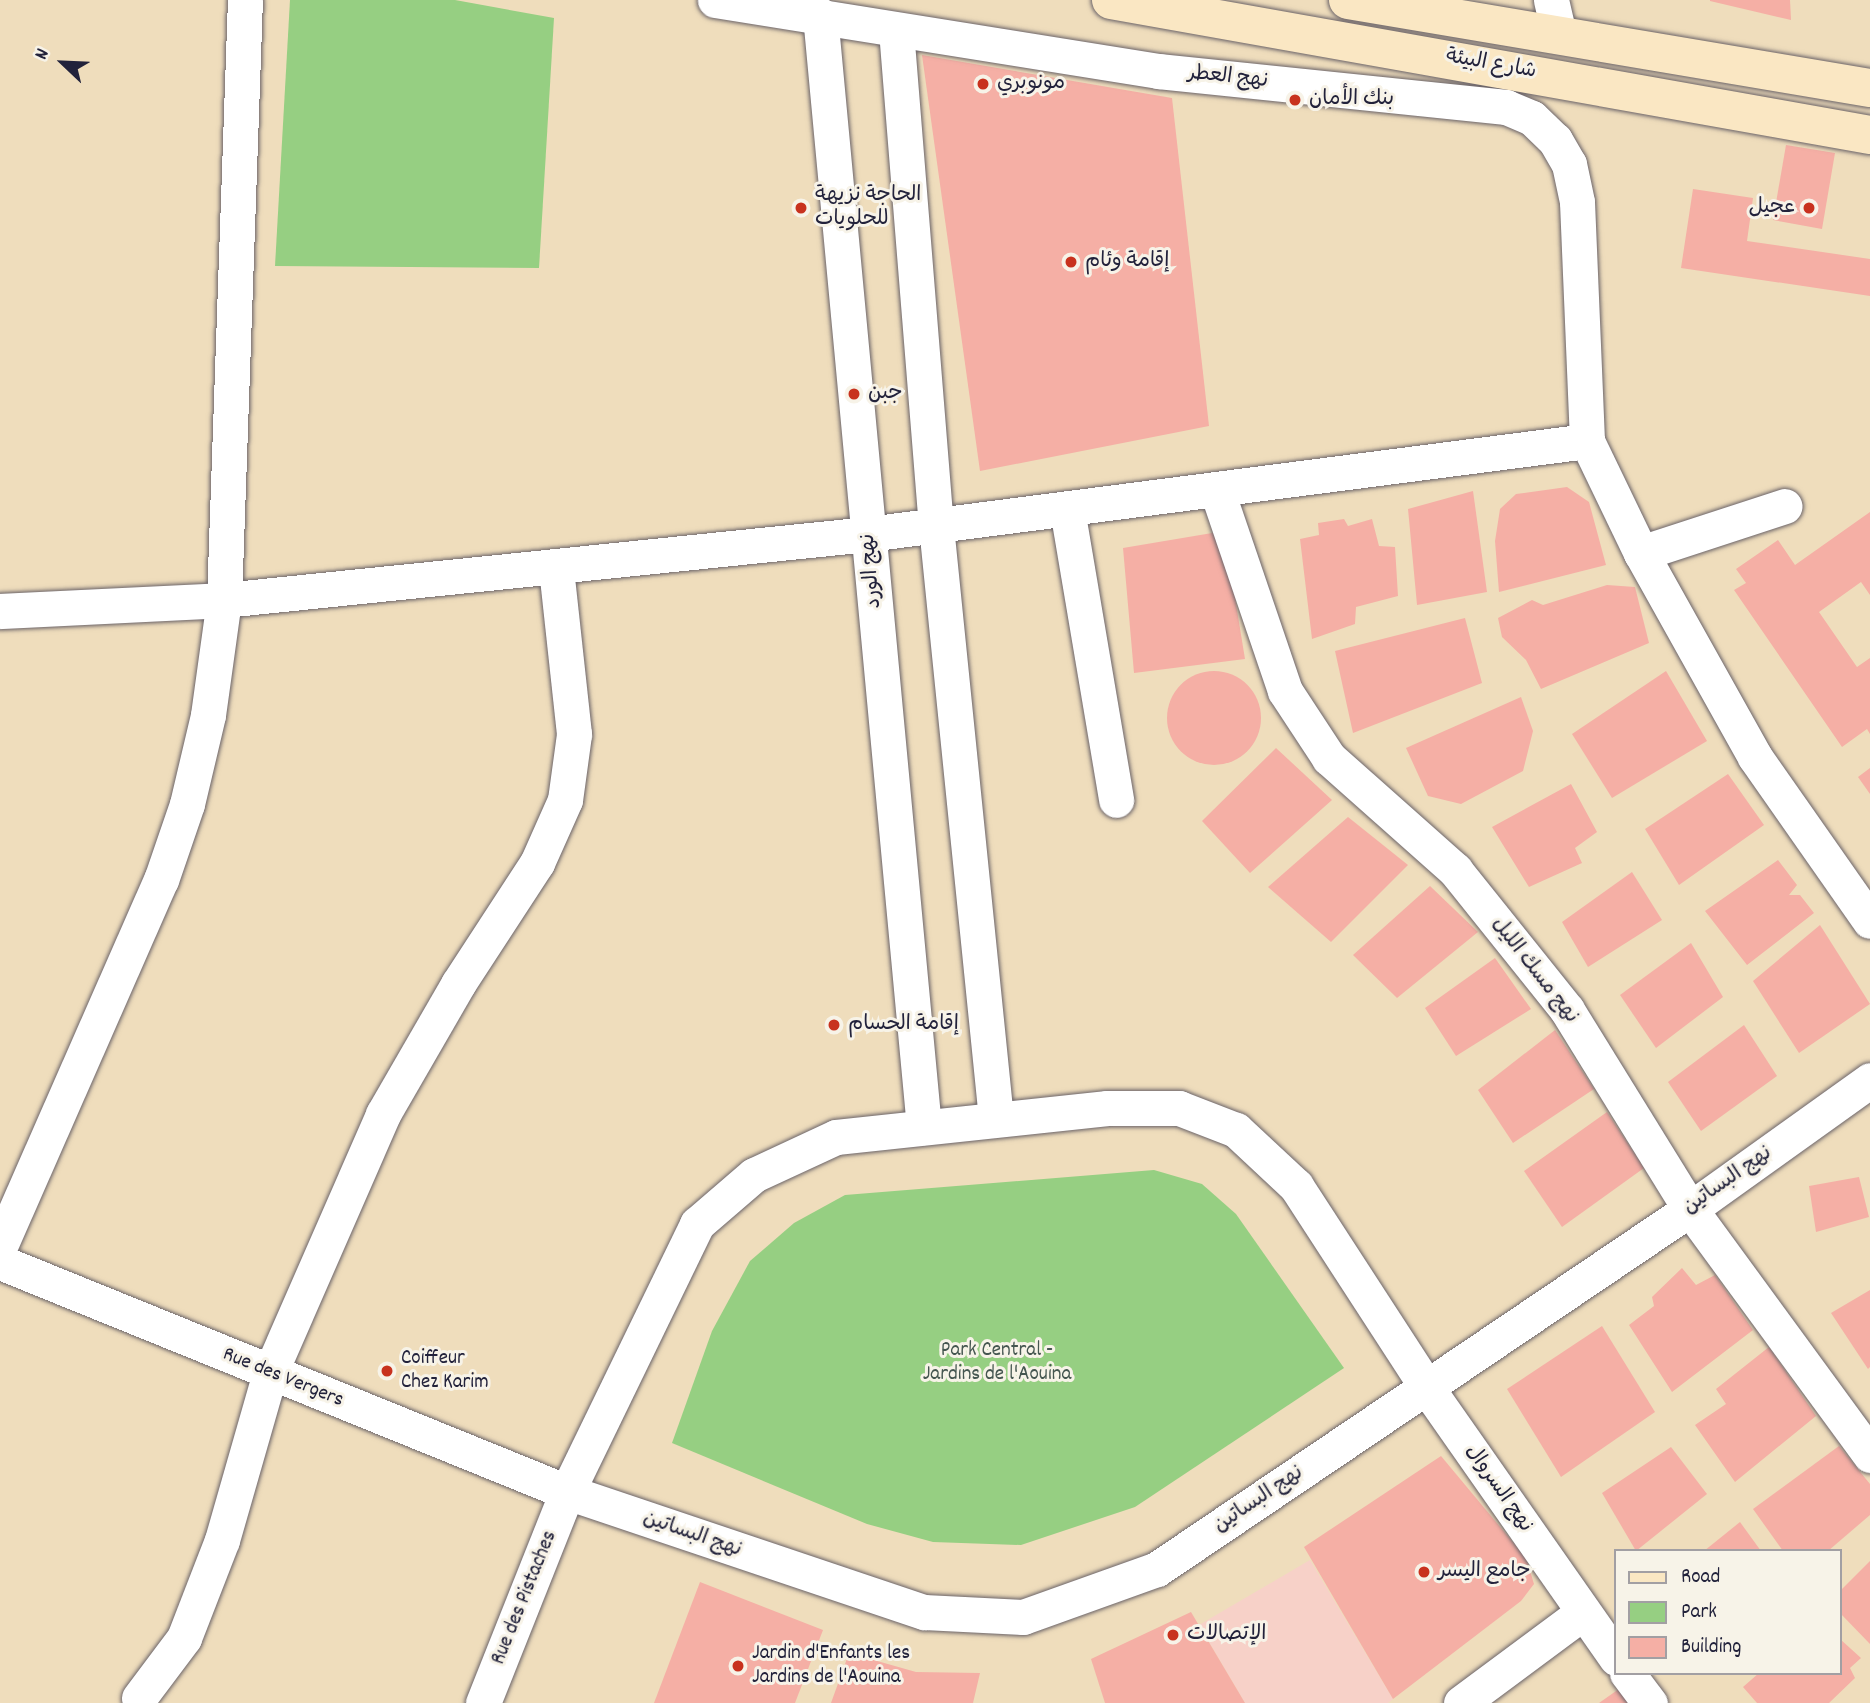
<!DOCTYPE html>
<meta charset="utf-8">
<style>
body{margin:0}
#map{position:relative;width:1870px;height:1703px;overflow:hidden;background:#efddbc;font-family:Dekko,"Playpen Sans Arabic",sans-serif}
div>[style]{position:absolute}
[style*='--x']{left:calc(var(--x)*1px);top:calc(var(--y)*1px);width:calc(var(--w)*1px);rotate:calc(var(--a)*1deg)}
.built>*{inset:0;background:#f7d1c8}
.green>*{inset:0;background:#96cf82}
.building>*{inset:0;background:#f5afa5}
.round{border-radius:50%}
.roads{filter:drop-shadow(0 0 2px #6a6368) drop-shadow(0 0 2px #6a6368)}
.street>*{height:35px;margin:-17.5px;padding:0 17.5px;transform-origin:17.5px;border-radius:17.5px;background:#fff}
.secondary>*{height:38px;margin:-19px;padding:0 19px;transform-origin:19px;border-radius:19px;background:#fae7c3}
.dots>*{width:19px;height:19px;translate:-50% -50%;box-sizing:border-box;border:4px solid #f7f3e8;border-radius:50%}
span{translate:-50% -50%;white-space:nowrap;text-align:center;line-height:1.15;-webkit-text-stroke:6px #f7f3e8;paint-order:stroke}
.street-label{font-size:21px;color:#22223b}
.poi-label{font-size:21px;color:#22223b}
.left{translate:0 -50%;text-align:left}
.right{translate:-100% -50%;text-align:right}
.park-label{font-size:21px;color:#455650}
.legend{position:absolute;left:1614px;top:1549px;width:228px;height:126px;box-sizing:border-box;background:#f7f3e8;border:2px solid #a29fa3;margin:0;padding:9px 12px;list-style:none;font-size:21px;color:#22223b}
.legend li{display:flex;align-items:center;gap:14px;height:35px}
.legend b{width:35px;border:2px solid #a29fa3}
.north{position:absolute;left:28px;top:28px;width:70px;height:70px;-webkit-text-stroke:5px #f7f3e8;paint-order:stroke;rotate:293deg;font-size:19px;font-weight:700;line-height:28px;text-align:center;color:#22223b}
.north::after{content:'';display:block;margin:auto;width:24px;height:32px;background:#22223b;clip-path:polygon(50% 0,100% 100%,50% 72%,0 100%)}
</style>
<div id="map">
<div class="built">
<div style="clip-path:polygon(1310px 1560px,1393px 1699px,1388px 1703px,1245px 1703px,1199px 1625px)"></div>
</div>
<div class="green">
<div style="clip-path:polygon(290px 0,455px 0,554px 18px,539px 268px,275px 266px)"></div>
<div style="clip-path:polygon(1154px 1170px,1202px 1184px,1236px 1214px,1344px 1368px,1135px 1507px,1021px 1545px,933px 1542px,867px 1524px,672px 1443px,712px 1331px,750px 1261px,794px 1223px,845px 1195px)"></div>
</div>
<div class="building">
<div style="clip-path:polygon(1710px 0,1790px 0,1791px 20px,1710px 1px)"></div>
<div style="clip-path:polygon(922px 55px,1172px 98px,1209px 426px,980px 471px)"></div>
<div style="clip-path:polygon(1786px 145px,1835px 153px,1822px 229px,1773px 220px)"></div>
<div style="clip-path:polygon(1693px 189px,1753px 198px,1747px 241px,1870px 259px,1870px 296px,1681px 268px)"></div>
<div style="clip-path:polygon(1567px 487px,1589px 502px,1606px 565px,1499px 592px,1495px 541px,1500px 509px,1516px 494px)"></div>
<div style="clip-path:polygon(1473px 491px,1487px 592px,1417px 605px,1408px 509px)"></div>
<div style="clip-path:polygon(1870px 512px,1870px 595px,1861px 582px,1819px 612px,1857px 667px,1870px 658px,1870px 734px,1867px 729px,1842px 747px,1734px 590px,1746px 583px,1736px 569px,1778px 540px,1795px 565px)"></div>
<div style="clip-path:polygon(1344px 519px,1348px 526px,1372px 519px,1379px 546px,1395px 547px,1398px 596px,1356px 607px,1355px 624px,1312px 639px,1300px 539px,1319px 535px,1318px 523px)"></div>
<div style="clip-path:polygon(1224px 531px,1245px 659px,1134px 673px,1123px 548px)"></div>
<div style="clip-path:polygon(1607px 585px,1635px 587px,1649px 643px,1541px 689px,1526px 660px,1502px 637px,1498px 618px,1532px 600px,1543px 605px)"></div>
<div style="clip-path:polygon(1465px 618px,1482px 683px,1353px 733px,1335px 651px)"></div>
<div class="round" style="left:1167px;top:671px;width:94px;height:94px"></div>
<div style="clip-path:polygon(1666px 671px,1707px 741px,1612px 798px,1572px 734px)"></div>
<div style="clip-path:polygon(1521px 697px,1533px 731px,1523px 771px,1461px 804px,1428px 796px,1406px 748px)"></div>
<div style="clip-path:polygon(1276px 748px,1332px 800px,1250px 873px,1202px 821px)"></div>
<div style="clip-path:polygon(1870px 768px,1870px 794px,1858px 777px)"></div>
<div style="clip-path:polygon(1728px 774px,1764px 825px,1679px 885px,1645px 829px)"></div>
<div style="clip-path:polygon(1571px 784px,1597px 832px,1575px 848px,1582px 863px,1529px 887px,1492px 827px)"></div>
<div style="clip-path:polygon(1348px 817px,1408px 865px,1331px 942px,1268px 887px)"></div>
<div style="clip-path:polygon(1778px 860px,1797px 885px,1789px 895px,1800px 895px,1814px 913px,1747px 965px,1705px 911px)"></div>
<div style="clip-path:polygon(1632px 872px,1662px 920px,1588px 967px,1562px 922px)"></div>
<div style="clip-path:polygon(1430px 886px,1478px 932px,1397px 998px,1353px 955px)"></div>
<div style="clip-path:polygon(1820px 925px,1870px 1004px,1799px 1053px,1753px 981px)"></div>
<div style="clip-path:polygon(1691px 943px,1723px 997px,1656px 1048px,1620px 995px)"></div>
<div style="clip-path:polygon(1495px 958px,1531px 1009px,1456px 1056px,1425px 1008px)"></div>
<div style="clip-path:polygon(1744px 1025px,1777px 1076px,1701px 1131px,1668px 1082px)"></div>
<div style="clip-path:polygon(1555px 1030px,1594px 1089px,1513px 1143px,1478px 1090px)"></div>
<div style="clip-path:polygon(1607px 1112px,1644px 1168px,1562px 1227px,1524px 1171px)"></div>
<div style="clip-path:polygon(1859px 1177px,1869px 1217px,1816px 1232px,1809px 1186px)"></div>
<div style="clip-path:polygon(1682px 1268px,1696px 1285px,1715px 1275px,1753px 1330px,1672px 1392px,1629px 1325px,1654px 1306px,1652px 1297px)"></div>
<div style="clip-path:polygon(1870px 1290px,1870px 1367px,1868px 1369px,1831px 1313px)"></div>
<div style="clip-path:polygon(1602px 1326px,1655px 1412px,1561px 1477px,1507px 1389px)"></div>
<div style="clip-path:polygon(1769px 1347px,1816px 1416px,1735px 1482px,1695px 1425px,1726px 1404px,1716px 1389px)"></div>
<div style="clip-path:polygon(1839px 1446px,1870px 1484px,1870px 1515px,1828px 1551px,1783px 1551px,1753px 1509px)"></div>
<div style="clip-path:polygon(1671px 1447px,1707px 1494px,1636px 1551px,1602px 1493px)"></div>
<div style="clip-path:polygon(1441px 1456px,1526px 1558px,1534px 1584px,1521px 1601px,1393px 1699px,1304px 1547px)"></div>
<div style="clip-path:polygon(1740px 1522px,1761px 1551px,1704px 1551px)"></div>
<div style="clip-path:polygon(1870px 1561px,1870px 1644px,1840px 1613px,1840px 1591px)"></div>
<div style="clip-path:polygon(700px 1582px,823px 1630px,795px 1703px,654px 1703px)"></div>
<div style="clip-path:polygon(1191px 1612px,1245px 1703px,1105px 1703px,1091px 1659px)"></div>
<div style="clip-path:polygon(1840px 1639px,1861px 1658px,1850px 1668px,1855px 1678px,1829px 1703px,1757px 1703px,1743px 1687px,1759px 1673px,1840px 1673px)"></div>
<div style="clip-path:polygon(849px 1653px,916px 1672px,980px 1673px,973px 1703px,831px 1703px)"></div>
<div style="clip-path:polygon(1626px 1684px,1639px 1703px,1599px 1703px)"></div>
</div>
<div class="roads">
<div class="street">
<div style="--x:715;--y:0;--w:449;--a:9.1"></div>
<div style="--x:1158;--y:71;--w:350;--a:5.9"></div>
<div style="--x:1506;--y:107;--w:28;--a:23"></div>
<div style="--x:1532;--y:118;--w:32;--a:44"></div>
<div style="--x:1555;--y:140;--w:28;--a:60"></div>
<div style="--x:1569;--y:164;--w:39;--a:78"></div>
<div style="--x:1577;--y:202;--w:239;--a:87.6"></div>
<div style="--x:1587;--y:441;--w:124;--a:64.3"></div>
<div style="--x:1641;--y:553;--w:234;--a:60.8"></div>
<div style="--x:1755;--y:757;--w:200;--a:55"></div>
<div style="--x:1551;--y:0;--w:37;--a:77"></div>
<div style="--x:820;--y:15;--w:1117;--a:84.66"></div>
<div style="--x:896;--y:30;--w:498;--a:85.4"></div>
<div style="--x:936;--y:526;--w:596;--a:84.22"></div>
<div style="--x:1217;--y:491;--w:211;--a:71.2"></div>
<div style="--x:1285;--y:691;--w:80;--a:56.7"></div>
<div style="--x:1329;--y:758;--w:169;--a:41.6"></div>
<div style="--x:1455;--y:870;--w:179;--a:51.3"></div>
<div style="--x:1567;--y:1010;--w:234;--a:58.3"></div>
<div style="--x:1690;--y:1209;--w:305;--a:53.8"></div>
<div style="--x:1067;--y:509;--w:295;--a:80.4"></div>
<div style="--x:1641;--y:553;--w:151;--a:-18.1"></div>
<div style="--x:0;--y:611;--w:224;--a:-2.8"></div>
<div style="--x:224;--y:600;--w:647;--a:-5.85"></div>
<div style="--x:868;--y:534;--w:725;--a:-7.37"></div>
<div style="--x:0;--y:1246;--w:400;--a:-66.3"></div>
<div style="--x:161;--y:880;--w:80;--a:-71.1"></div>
<div style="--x:187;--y:804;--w:91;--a:-76.7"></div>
<div style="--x:208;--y:715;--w:116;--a:-82.1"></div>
<div style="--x:224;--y:600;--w:600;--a:-88"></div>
<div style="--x:0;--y:1262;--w:612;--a:22.08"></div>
<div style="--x:567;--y:1492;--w:377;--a:18.6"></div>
<div style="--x:924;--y:1612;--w:99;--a:2.9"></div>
<div style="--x:1023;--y:1617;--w:142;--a:-19.7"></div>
<div style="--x:1157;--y:1569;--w:643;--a:-34.04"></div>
<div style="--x:1690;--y:1209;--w:221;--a:-35.6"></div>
<div style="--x:1627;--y:1673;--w:38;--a:53"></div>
<div style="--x:139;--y:1698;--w:75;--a:-53.1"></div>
<div style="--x:184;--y:1638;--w:105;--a:-68.8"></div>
<div style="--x:222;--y:1540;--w:174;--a:-74"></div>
<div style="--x:270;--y:1373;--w:283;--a:-66.4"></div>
<div style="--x:383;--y:1114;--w:150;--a:-60"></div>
<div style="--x:458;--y:984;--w:145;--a:-56.9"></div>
<div style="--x:537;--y:863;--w:69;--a:-66"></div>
<div style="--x:565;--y:800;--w:67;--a:-82.2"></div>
<div style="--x:574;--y:734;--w:168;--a:-96.2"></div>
<div style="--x:483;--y:1703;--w:227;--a:-68.3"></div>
<div style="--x:567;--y:1492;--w:298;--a:-64.1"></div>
<div style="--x:697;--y:1224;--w:75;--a:-40.7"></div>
<div style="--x:754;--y:1175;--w:90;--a:-24.9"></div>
<div style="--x:836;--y:1137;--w:273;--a:-6.1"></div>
<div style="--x:1107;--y:1108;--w:72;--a:0"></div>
<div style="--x:1179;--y:1108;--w:61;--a:21.1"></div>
<div style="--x:1236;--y:1130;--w:82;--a:43"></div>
<div style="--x:1296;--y:1186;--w:241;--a:57"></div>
<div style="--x:1427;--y:1388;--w:330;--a:55"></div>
<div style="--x:1461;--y:1703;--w:151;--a:-36.6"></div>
</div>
<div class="secondary">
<div style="--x:1111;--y:0;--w:771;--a:10.09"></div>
<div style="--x:1348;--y:0;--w:529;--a:9.57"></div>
</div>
</div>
<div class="dots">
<div style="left:983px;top:84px;background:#c8321e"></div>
<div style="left:1295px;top:100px;background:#c8321e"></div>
<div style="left:801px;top:208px;background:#c8321e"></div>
<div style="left:1809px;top:208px;background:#c8321e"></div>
<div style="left:1071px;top:262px;background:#c8321e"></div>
<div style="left:854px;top:394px;background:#c8321e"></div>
<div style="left:834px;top:1025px;background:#c8321e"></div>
<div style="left:387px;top:1371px;background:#c8321e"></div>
<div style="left:1424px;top:1572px;background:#c8321e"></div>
<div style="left:1173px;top:1635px;background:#c8321e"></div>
<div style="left:738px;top:1666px;background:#c8321e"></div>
</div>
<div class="street-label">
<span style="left:1491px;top:65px;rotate:10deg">شارع البيئة</span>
<span style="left:1228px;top:78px;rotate:6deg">نهج العطر</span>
<span style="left:872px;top:571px;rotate:-95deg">نهج الورد</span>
<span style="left:1534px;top:971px;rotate:52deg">نهج مسك الليل</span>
<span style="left:1728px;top:1181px;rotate:-35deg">نهج البساتين</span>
<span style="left:283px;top:1378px;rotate:22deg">Rue des Vergers</span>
<span style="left:1498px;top:1489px;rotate:55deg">نهج السروال</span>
<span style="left:1259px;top:1500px;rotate:-34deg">نهج البساتين</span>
<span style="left:692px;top:1535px;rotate:19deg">نهج البساتين</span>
<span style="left:525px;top:1598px;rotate:-68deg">Rue des Pistaches</span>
</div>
<div class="poi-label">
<span class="left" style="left:997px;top:84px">مونوبري</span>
<span class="left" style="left:1309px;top:100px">بنك الأمان</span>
<span class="left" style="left:815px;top:208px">الحاجة نزيهة<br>للحلويات</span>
<span class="right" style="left:1795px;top:208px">عجيل</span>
<span class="left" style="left:1085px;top:262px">إقامة وئام</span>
<span class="left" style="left:868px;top:394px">جبن</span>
<span class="left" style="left:848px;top:1025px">إقامة الحسام</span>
<span class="left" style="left:401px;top:1371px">Coiffeur<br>Chez Karim</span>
<span class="left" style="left:1438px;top:1572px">جامع اليسر</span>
<span class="left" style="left:1187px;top:1635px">الإتصالات</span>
<span class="left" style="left:752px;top:1666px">Jardin d'Enfants les<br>Jardins de l'Aouina</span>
</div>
<div class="park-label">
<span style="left:997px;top:1363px">Park Central -<br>Jardins de l'Aouina</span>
</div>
<ul class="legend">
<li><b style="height:9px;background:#fae7c3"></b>Road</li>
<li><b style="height:19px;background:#96cf82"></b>Park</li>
<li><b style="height:19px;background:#f5afa5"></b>Building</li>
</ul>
<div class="north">N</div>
</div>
